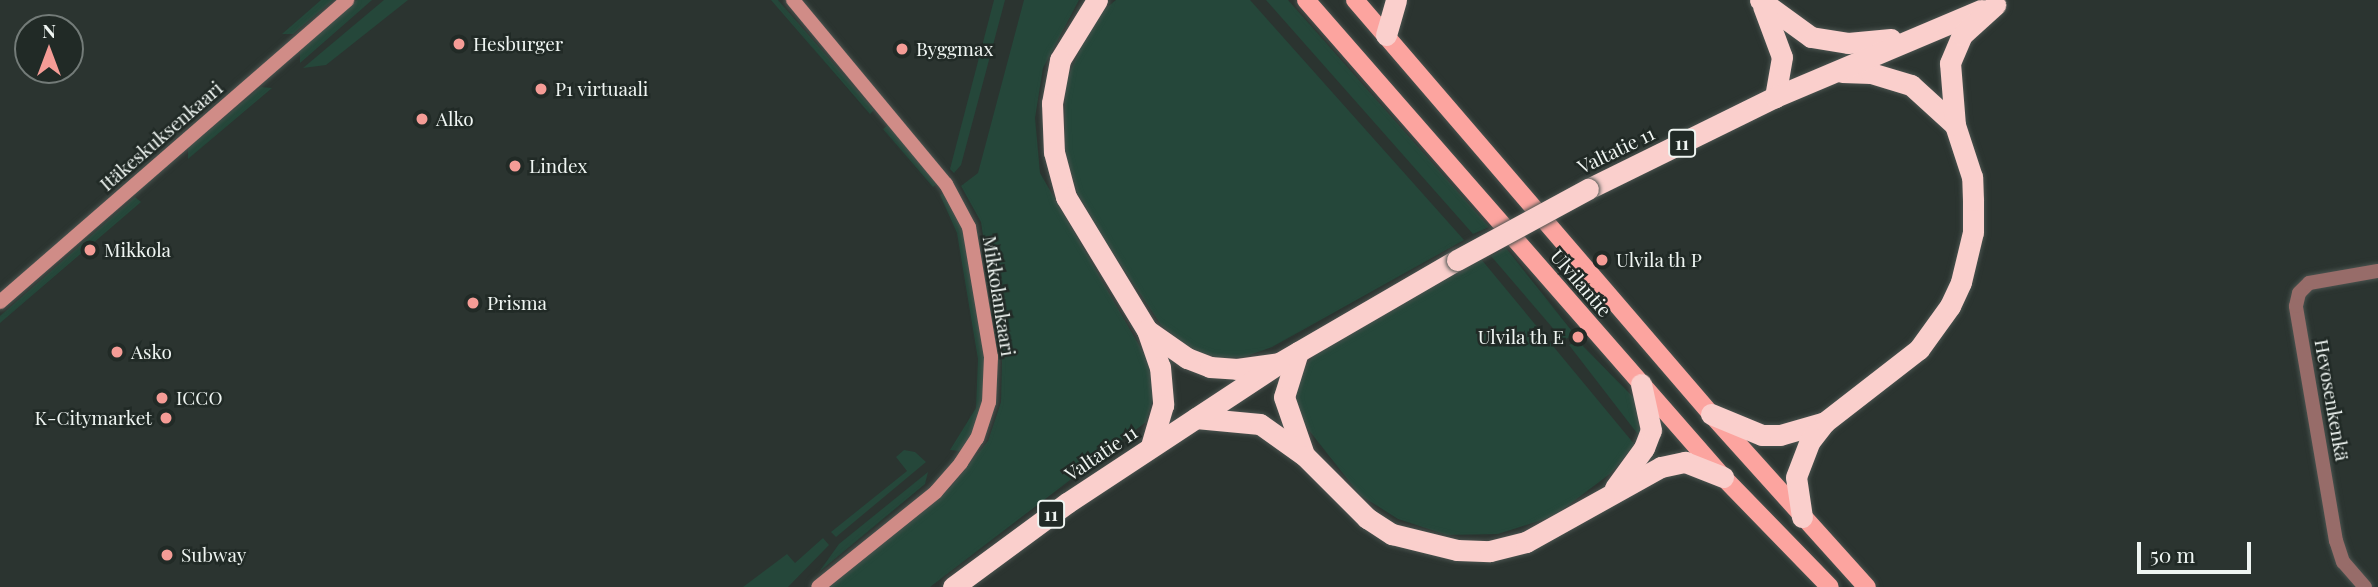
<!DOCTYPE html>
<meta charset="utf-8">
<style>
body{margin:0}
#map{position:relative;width:2378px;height:587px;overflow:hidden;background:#2b3430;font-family:"Playfair Display",serif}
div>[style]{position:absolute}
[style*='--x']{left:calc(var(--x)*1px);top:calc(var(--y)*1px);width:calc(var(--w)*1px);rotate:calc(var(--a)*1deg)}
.green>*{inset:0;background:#25473a}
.roads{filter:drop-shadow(0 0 2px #4a534f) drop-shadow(0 0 2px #4a534f)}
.street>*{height:14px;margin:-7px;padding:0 7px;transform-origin:7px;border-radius:7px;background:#976c69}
.secondary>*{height:14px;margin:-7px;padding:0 7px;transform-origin:7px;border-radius:7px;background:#d08c87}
.primary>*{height:18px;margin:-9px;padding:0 9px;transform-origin:9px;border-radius:9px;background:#fca49f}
.highway>*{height:21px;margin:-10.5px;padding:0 10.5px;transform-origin:10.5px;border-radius:10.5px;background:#facfcc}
.bridges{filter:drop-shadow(0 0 2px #4a534f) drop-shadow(0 0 2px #4a534f)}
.highway-bridge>*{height:21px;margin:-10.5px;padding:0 10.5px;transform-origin:10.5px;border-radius:10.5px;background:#facfcc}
.dots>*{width:19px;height:19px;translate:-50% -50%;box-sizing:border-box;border:4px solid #212a26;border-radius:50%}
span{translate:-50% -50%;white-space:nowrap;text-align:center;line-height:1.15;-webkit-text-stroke:5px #212a26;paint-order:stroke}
.shield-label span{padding:2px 5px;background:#212a26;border:2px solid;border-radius:5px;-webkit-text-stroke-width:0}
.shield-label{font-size:18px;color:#eff5f2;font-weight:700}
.poi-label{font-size:19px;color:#eff5f2}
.left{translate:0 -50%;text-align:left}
.right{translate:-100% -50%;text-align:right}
.street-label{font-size:19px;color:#eff5f2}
.north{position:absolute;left:14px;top:14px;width:70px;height:70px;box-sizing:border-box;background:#212a26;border:2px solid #737b78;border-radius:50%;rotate:0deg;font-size:19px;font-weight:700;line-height:28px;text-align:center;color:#eff5f2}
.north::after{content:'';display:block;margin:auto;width:24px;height:32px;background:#f59c96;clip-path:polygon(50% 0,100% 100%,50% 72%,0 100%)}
.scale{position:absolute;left:2137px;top:542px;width:114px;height:32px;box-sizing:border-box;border:4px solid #eff5f2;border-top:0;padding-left:9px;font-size:21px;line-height:24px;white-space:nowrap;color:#eff5f2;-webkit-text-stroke:5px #212a26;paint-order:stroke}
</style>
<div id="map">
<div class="green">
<div style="clip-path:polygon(321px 0,333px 0,293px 34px,282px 34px)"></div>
<div style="clip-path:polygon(357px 0,372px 0,300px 63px,300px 50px)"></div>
<div style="clip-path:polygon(384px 0,408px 0,326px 65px,303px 68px)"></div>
<div style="clip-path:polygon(771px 0,778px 0,874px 110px,870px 114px)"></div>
<div style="clip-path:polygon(994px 0,1005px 0,961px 165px,954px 173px,950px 169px)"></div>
<div style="clip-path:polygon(1024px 0,1079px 0,1043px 68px,1035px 118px,1040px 173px,1147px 359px,1156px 387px,1146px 422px,930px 587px,828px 587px,951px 487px,988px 441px,1001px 402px,1002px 362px,981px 222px,961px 186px,978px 173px)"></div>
<div style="clip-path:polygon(1116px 0,1250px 0,1464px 240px,1272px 347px,1244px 357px,1218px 358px,1190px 349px,1161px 325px,1103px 238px,1077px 192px,1065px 151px,1065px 83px,1095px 17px)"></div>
<div style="clip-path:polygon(1266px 0,1288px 0,1489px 227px,1473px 234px)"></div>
<div style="clip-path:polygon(261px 87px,272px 88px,188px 159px,188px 148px)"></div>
<div style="clip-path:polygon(888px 125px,938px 183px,933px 187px,883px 129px)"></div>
<div style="clip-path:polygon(945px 192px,962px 228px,984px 359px,985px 384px,977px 425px,961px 451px,950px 450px,976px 408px,978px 359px,957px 233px,940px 195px)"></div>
<div style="clip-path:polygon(135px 197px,141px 202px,0 323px,0 316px)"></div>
<div style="clip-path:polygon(1506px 248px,1575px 335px,1563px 340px,1491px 256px)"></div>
<div style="clip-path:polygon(1481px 259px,1635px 445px,1611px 473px,1554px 516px,1498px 534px,1447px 535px,1398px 519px,1360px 495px,1300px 419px,1291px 397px,1298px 375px,1316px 353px)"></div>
<div style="clip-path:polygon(1578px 341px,1636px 400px,1644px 422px,1640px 437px,1569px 345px)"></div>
<div style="clip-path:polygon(904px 450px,915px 452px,926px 462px,836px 537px,831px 532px,907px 471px,896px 457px)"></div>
<div style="clip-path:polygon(928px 472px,925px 484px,819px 572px,839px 544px)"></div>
<div style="clip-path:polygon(823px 538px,829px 545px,788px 587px,743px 587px,787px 554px,795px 563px)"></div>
</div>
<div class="roads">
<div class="street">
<div style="--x:2365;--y:587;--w:33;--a:-131"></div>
<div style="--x:2343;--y:562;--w:22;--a:-108"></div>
<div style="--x:2336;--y:541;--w:238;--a:-99.7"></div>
<div style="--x:2296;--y:306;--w:13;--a:-77"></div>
<div style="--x:2299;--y:293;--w:14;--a:-45"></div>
<div style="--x:2309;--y:283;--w:70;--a:-9.9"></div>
</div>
<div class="secondary">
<div style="--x:793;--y:0;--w:239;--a:50.3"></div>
<div style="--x:946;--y:184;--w:49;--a:61.9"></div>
<div style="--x:969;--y:227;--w:132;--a:80.4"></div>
<div style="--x:991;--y:357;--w:45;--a:92.5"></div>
<div style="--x:989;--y:402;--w:38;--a:108"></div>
<div style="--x:977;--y:438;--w:30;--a:123"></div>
<div style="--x:961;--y:463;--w:38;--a:131"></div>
<div style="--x:936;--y:492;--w:151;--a:141.2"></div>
<div style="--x:0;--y:302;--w:460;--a:-41"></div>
</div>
<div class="primary">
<div style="--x:1306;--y:0;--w:634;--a:48.84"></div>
<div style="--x:1723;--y:477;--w:153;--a:45.8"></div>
<div style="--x:1355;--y:0;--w:546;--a:49.31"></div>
<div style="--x:1711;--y:414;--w:233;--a:48"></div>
</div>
<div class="highway">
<div style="--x:1097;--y:0;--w:70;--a:121.7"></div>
<div style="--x:1060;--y:60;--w:44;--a:100.5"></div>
<div style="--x:1052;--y:103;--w:49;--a:87.7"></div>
<div style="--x:1054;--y:152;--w:47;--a:75.1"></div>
<div style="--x:1066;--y:197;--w:156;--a:58.7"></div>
<div style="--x:1147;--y:330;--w:39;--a:71"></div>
<div style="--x:1160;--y:367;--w:38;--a:85"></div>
<div style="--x:1163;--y:405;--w:43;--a:106.3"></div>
<div style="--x:1760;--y:0;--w:63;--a:36"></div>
<div style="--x:1811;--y:37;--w:37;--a:9"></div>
<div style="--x:1848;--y:43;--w:43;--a:-5.3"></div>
<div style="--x:1763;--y:6;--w:54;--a:69.6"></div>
<div style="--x:1782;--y:57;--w:41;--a:99.9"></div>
<div style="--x:1386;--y:35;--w:36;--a:-74"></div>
<div style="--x:1842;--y:72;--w:29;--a:2"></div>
<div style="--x:1871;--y:73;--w:42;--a:16.7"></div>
<div style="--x:1911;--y:85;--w:59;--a:42.3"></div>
<div style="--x:1588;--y:189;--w:208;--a:-26.2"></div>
<div style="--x:1775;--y:97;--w:224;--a:-22.9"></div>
<div style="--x:1147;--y:330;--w:49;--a:35"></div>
<div style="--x:1187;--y:358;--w:25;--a:21"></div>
<div style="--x:1210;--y:367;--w:27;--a:4"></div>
<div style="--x:1237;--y:369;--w:42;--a:-8.1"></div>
<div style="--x:1279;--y:363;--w:206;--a:-30.1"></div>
<div style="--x:1298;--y:352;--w:47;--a:107.3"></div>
<div style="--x:1284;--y:397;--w:58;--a:70.9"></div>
<div style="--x:1711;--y:414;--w:55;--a:22.4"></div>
<div style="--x:1762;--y:435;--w:18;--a:0"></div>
<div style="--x:1780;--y:435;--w:47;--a:-16.1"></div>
<div style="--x:1196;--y:418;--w:64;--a:5.4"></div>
<div style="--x:1260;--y:424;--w:55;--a:35.4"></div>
<div style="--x:1305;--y:456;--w:88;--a:45"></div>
<div style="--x:1367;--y:518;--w:30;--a:33"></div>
<div style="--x:1392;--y:534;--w:67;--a:13.8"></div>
<div style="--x:1457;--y:550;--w:33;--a:2"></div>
<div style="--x:1490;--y:551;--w:37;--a:-14"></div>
<div style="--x:1526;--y:542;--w:154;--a:-29.1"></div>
<div style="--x:1661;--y:467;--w:25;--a:-12"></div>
<div style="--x:1685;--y:462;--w:41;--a:21.5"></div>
<div style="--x:1615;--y:488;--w:49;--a:-54.1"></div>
<div style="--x:1644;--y:448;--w:19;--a:-69"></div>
<div style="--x:1651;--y:430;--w:47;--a:-102.3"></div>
<div style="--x:1802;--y:517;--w:40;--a:-98.5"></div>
<div style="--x:1796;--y:477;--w:39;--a:-69"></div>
<div style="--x:1810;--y:441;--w:24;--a:-52"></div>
<div style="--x:1825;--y:422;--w:119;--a:-37.8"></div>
<div style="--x:1919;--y:349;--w:53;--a:-54.2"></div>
<div style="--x:1950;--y:306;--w:26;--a:-65"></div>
<div style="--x:1961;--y:282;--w:51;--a:-76.5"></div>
<div style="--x:1973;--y:232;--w:32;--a:-90"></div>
<div style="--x:1973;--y:200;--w:23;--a:-92"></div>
<div style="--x:1972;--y:177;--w:55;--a:-108.1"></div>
<div style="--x:1955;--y:125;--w:62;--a:-94.6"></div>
<div style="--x:1950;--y:63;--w:30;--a:-67"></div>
<div style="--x:1962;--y:35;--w:45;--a:-42.3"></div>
<div style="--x:953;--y:587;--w:142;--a:-36.4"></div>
<div style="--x:1067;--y:503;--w:254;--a:-33.4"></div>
</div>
</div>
<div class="bridges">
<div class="highway-bridge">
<div style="--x:1457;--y:260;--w:149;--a:-28.5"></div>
</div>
</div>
<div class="dots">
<div style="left:459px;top:44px;background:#f59c96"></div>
<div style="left:902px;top:49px;background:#f59c96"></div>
<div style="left:541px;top:89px;background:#f59c96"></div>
<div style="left:422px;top:119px;background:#f59c96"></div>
<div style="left:515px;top:166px;background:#f59c96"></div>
<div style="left:90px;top:250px;background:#f59c96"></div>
<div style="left:1602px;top:260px;background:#f59c96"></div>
<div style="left:473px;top:303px;background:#f59c96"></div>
<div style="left:1578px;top:337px;background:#f59c96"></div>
<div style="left:117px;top:352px;background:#f59c96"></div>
<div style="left:162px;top:398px;background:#f59c96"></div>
<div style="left:166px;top:418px;background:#f59c96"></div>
<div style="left:167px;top:555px;background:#f59c96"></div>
</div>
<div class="shield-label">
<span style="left:1682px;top:143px">11</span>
<span style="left:1051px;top:514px">11</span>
</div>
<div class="poi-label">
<span class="left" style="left:473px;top:44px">Hesburger</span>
<span class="left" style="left:916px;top:49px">Byggmax</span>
<span class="left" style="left:555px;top:89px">P1 virtuaali</span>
<span class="left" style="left:436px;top:119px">Alko</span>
<span class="left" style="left:529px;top:166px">Lindex</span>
<span class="left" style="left:104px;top:250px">Mikkola</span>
<span class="left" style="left:1616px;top:260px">Ulvila th P</span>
<span class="left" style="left:487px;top:303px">Prisma</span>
<span class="right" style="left:1564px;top:337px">Ulvila th E</span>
<span class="left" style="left:131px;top:352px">Asko</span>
<span class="left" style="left:176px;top:398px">ICCO</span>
<span class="right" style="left:152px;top:418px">K-Citymarket</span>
<span class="left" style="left:181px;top:555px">Subway</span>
</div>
<div class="street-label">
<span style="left:161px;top:136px;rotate:-41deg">Itäkeskuksenkaari</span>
<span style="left:1616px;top:150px;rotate:-26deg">Valtatie 11</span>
<span style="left:1581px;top:283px;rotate:49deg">Ulvilantie</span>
<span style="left:999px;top:296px;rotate:81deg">Mikkolankaari</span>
<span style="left:2332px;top:400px;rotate:80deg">Hevosenkenkä</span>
<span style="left:1101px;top:453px;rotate:-34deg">Valtatie 11</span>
</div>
<div class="north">N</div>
<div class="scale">50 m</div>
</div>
